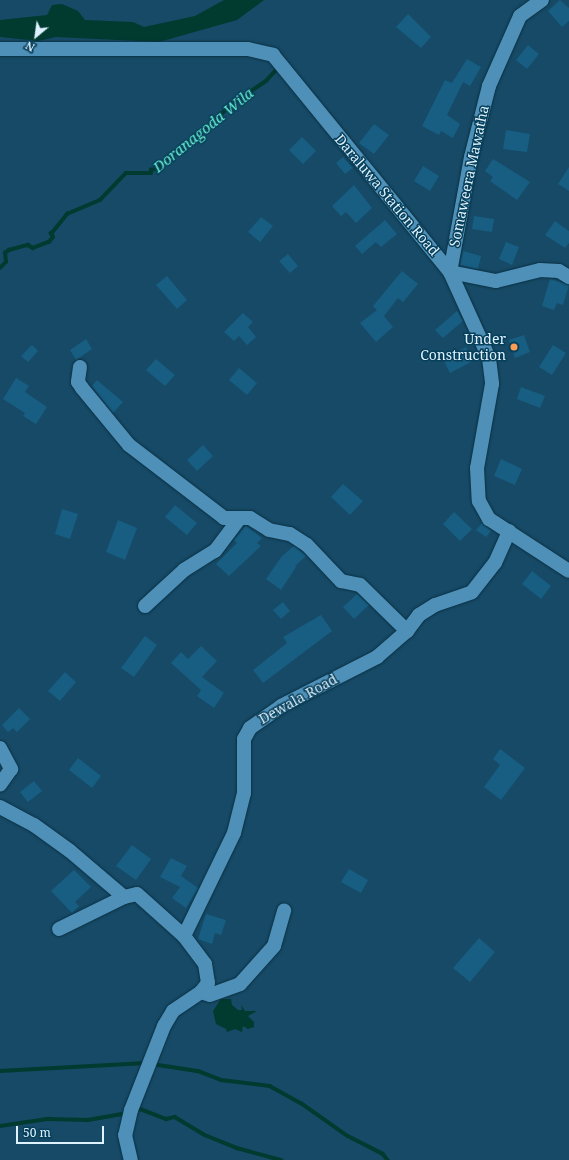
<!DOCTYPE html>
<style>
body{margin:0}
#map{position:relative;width:569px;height:1160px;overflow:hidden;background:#164a66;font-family:"Noto Serif",serif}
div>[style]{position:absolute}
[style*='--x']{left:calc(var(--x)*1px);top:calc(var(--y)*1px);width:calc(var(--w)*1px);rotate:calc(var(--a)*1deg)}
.water>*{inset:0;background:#013a2f}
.stream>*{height:3.5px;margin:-1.75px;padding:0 1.75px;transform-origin:1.75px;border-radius:1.75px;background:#013a2f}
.building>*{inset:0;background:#175e82}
.roads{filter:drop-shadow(0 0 1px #0b2f42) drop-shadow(0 0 1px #0b2f42)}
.street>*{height:14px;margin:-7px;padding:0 7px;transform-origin:7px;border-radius:7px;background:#4e90b7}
.dots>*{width:11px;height:11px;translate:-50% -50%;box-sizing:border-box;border:2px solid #07405b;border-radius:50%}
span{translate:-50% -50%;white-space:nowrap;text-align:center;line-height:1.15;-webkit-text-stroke:3px #07405b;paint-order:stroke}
.street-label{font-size:14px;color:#dff2ff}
.poi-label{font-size:14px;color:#dff2ff}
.right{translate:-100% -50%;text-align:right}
.water-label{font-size:15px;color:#68eed0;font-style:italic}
.north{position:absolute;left:16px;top:16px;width:40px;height:40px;-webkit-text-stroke:3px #07405b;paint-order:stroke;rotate:209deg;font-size:11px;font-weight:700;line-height:16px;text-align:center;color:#dff2ff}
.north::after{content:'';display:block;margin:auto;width:14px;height:18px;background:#dff2ff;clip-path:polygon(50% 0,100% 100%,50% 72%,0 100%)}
.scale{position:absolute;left:16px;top:1126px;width:88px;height:18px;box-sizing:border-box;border:2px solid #dff2ff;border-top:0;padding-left:5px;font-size:12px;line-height:14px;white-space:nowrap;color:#dff2ff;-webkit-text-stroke:3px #07405b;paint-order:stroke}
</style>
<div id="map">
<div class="water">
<div style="clip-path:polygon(224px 0,264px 0,237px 20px,159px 42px,56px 37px,38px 41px,0 37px,0 20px,47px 15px,52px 5px,62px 4px,78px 11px,85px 20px,133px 22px,144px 27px,195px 16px)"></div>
<div style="clip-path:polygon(221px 999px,231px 999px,232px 1005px,238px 1010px,242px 1010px,241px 1005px,245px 1011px,257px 1011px,248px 1016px,254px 1022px,254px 1027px,248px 1029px,243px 1026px,242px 1032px,235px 1029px,227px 1032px,226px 1029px,216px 1024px,213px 1011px)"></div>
</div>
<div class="stream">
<div style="--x:0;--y:268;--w:8;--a:-45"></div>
<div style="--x:6;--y:262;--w:9;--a:-96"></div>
<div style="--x:5;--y:253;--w:5;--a:-37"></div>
<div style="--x:9;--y:250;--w:20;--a:-15"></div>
<div style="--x:28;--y:245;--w:6;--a:31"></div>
<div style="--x:33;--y:248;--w:17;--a:-21"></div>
<div style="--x:49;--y:242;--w:6;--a:-51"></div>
<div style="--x:53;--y:237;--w:4;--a:-124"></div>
<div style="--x:51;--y:234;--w:26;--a:-51"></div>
<div style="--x:67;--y:214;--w:36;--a:-23"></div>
<div style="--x:100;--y:200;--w:37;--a:-46"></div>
<div style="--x:126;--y:173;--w:25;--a:0"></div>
<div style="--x:151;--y:173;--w:3;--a:-90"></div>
<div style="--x:151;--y:170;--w:9;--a:-13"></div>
<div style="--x:160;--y:168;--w:4;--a:-76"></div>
<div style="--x:161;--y:164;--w:72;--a:-38.8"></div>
<div style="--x:217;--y:119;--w:18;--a:-47"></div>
<div style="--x:229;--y:106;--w:45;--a:-34"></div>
<div style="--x:266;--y:81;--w:18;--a:-47"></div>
<div style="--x:152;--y:1064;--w:47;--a:8.7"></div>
<div style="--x:198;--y:1071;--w:25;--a:21"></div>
<div style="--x:221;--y:1080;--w:49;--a:7"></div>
<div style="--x:270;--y:1086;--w:35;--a:29"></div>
<div style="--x:301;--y:1103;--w:57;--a:35.1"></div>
<div style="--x:348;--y:1136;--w:39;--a:27"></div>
<div style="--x:383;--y:1154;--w:8;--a:50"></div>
<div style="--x:0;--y:1071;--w:146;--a:-3.1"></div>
<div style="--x:135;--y:1111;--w:5;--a:-22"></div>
<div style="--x:140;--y:1109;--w:28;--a:21"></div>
<div style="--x:166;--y:1119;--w:9;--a:-13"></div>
<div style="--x:175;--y:1117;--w:35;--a:31"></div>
<div style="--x:205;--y:1135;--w:35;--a:22"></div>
<div style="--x:237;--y:1148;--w:46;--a:15.3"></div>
<div style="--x:0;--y:1126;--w:49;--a:-8.3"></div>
<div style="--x:48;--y:1119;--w:40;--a:1.4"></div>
<div style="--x:88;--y:1120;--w:40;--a:-10"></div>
</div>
<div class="building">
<div style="clip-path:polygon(560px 0,569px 8px,569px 21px,562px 27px,548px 11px)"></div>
<div style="clip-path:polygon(408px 14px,431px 37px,421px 48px,396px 27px)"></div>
<div style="clip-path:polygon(528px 45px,539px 54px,527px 69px,516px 60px)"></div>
<div style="clip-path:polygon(467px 59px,481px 67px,470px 86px,463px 82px,447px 115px,460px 124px,453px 138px,441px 131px,439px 135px,422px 126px,445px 80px,452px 83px)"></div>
<div style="clip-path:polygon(374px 124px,389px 135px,374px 154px,359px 143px)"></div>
<div style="clip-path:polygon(506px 130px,530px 134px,527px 152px,503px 149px)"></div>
<div style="clip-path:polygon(302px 137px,316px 151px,303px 164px,289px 150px)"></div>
<div style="clip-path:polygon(343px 157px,353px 168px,345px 174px,336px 163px)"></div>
<div style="clip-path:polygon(493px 159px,530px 182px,517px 200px,490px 181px,493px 177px,485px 171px)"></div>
<div style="clip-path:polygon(423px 166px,439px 176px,430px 191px,414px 181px)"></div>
<div style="clip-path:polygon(569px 167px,569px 191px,558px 184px)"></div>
<div style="clip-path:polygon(354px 185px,372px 208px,356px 223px,346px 212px,341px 216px,332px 206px)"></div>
<div style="clip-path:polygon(474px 216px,494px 219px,492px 232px,472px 229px)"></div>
<div style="clip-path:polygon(261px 217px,273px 226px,260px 242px,248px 232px)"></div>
<div style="clip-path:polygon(385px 220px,397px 234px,381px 247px,376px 242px,362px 254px,355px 246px)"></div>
<div style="clip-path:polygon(555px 221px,569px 231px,569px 243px,565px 248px,545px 235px)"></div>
<div style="clip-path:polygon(506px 242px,519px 247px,512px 265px,499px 259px)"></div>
<div style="clip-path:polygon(463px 251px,481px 256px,478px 269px,460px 265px)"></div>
<div style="clip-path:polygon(288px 254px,298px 266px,290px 273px,279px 261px)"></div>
<div style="clip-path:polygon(402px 271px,418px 284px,403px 302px,398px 298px,384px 316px,393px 327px,376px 342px,360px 323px,377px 310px,373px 306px)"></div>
<div style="clip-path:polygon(167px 276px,187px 300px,177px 309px,156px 285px)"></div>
<div style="clip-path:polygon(550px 279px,569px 285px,563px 305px,557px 303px,554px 310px,542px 306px)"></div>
<div style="clip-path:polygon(457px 311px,463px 321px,443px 338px,435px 330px)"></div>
<div style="clip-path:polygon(243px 313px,253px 322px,248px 327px,256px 337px,247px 345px,239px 336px,234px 341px,224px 332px)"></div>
<div style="clip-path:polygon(524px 335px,530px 352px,515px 358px,509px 340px)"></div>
<div style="clip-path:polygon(86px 339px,92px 349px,76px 360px,70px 350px)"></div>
<div style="clip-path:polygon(32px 345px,38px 351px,28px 362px,21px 356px)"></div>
<div style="clip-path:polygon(553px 345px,566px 353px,552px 375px,539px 367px)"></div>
<div style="clip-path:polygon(466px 347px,473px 361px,450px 373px,443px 359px)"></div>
<div style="clip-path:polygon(156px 359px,175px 375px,165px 386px,146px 370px)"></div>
<div style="clip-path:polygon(239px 368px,257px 383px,247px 395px,229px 380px)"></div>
<div style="clip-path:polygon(16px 378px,29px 386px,25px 392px,47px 407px,36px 424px,23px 416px,25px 413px,3px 399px)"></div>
<div style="clip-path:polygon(97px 380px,123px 402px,113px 413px,92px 386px)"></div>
<div style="clip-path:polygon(521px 387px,545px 396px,540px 408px,517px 399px)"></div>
<div style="clip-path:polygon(203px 445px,213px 456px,197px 471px,187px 460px)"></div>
<div style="clip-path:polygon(501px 459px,522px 469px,515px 485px,494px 476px)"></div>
<div style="clip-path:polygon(343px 484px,363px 501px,350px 515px,331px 497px)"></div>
<div style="clip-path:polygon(175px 505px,197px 523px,187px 535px,165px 517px)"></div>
<div style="clip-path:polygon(62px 509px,78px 514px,70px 539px,55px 534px)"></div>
<div style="clip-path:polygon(454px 512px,472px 529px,460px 541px,443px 524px)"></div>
<div style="clip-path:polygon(118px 520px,137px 528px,125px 560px,106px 552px)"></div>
<div style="clip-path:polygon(482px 523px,491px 531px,486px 537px,476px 530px)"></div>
<div style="clip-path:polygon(246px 526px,262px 538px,257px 543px,261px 546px,229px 576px,216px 564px,237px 543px,234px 540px)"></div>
<div style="clip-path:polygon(294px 546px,306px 556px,295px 566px,296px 567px,281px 590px,266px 579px,282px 556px)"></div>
<div style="clip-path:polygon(532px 571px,551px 586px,541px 599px,522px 584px)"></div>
<div style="clip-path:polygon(357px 594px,369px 605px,354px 619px,343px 607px)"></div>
<div style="clip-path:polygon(283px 602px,290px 611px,281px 619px,273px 610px)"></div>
<div style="clip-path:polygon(321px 615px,332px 631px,263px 683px,253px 670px,287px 643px,283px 637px)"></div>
<div style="clip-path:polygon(145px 636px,157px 645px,134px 677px,121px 668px)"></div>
<div style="clip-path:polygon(201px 646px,217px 661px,202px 677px,224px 693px,214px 708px,197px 696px,201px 690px,171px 663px,181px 652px,188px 659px)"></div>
<div style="clip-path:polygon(65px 672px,76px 682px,60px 701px,48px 691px)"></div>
<div style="clip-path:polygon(19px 708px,30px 719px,17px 732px,13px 728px,8px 732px,2px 725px)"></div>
<div style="clip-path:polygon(500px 749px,525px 768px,501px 800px,484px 787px,500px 765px,493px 759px)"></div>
<div style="clip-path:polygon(78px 758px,101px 776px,92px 788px,69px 770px)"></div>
<div style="clip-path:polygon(34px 781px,42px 791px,28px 802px,20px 792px)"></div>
<div style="clip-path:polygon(132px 845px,151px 859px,136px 880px,116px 866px)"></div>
<div style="clip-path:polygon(171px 858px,187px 866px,181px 876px,198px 888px,186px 908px,172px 898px,180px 887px,160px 877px)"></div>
<div style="clip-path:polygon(349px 869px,368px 880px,361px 893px,341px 882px)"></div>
<div style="clip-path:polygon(74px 870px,91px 887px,75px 902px,79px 906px,72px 913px,51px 891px)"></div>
<div style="clip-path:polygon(206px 914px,226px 920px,221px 935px,215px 933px,212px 944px,198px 939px)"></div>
<div style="clip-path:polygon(479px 938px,495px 952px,470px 982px,453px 968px)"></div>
</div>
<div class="roads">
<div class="street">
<div style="--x:542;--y:0;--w:27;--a:144"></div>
<div style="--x:520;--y:16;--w:77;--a:113.9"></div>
<div style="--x:489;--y:86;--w:73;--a:104.2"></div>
<div style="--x:471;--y:157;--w:117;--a:100.3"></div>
<div style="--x:450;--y:272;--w:47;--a:11.1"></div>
<div style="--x:496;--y:281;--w:45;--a:-14"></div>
<div style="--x:540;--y:270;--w:19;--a:3"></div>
<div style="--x:559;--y:271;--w:12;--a:31"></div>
<div style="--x:0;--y:49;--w:248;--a:0"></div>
<div style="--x:248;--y:49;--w:26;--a:13"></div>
<div style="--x:273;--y:55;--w:280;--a:50.8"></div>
<div style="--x:450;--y:272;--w:94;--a:65.6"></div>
<div style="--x:489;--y:358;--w:26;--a:83"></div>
<div style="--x:492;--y:384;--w:85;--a:100.1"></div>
<div style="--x:477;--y:468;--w:33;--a:87"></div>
<div style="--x:479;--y:501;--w:21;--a:61"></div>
<div style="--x:489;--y:519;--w:95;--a:33"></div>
<div style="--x:80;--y:367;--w:15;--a:98"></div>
<div style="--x:78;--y:382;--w:7;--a:56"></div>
<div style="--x:82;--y:388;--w:74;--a:50.5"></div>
<div style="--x:129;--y:445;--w:120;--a:37.5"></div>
<div style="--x:224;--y:518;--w:26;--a:0"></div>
<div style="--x:250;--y:518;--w:22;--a:32"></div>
<div style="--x:269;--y:530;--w:21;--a:11"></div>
<div style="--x:290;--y:534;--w:20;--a:33"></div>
<div style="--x:307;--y:545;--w:50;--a:46.6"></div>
<div style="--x:341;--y:581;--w:19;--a:12"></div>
<div style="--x:360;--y:585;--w:66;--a:44.4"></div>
<div style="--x:145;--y:606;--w:53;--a:-42.7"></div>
<div style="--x:184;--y:570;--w:36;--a:-32"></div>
<div style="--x:215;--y:551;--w:40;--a:-53"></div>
<div style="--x:0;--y:748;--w:24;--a:62"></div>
<div style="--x:11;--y:769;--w:19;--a:125"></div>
<div style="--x:0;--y:807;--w:38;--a:28"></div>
<div style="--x:34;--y:825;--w:44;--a:35.8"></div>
<div style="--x:70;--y:851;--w:71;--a:40.4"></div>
<div style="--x:59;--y:929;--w:72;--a:-26.2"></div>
<div style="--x:124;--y:897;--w:13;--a:-13"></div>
<div style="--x:137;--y:894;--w:63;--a:41.8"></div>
<div style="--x:184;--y:936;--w:35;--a:53"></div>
<div style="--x:205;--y:964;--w:19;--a:81"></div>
<div style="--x:208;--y:983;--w:11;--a:128"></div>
<div style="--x:201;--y:992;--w:34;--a:146"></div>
<div style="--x:173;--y:1011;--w:17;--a:121"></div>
<div style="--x:164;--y:1026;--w:90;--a:111.4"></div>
<div style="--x:131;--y:1110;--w:26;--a:103"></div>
<div style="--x:125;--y:1135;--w:26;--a:77"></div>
<div style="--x:184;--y:936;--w:114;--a:-64.1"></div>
<div style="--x:234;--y:833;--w:41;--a:-76"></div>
<div style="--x:244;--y:793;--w:54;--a:-90"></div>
<div style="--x:244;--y:739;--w:13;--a:-61"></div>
<div style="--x:250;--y:728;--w:38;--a:-35"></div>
<div style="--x:281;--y:706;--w:108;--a:-27"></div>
<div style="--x:377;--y:657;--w:40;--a:-41"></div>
<div style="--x:407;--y:631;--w:20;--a:-53"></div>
<div style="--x:419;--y:615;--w:19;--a:-32"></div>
<div style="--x:435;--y:605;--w:39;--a:-19"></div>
<div style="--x:472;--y:592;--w:37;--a:-52"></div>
<div style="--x:495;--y:563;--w:35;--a:-66"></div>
<div style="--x:201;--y:992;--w:9;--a:18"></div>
<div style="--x:210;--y:995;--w:32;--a:-20"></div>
<div style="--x:240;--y:984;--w:51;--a:-48.2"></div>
<div style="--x:274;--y:946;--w:37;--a:-74"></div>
</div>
</div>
<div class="dots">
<div style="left:514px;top:347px;background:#fc9d53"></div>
</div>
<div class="street-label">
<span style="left:469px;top:176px;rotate:-78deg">Somaweera Mawatha</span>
<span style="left:387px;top:195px;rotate:50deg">Daraluwa Station Road</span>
<span style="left:298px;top:699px;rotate:-29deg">Dewala Road</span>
</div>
<div class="poi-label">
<span class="right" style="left:506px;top:347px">Under<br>Construction</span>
</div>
<div class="water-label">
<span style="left:203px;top:130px;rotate:-39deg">Doranagoda Wila</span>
</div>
<div class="north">N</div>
<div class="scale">50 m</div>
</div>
